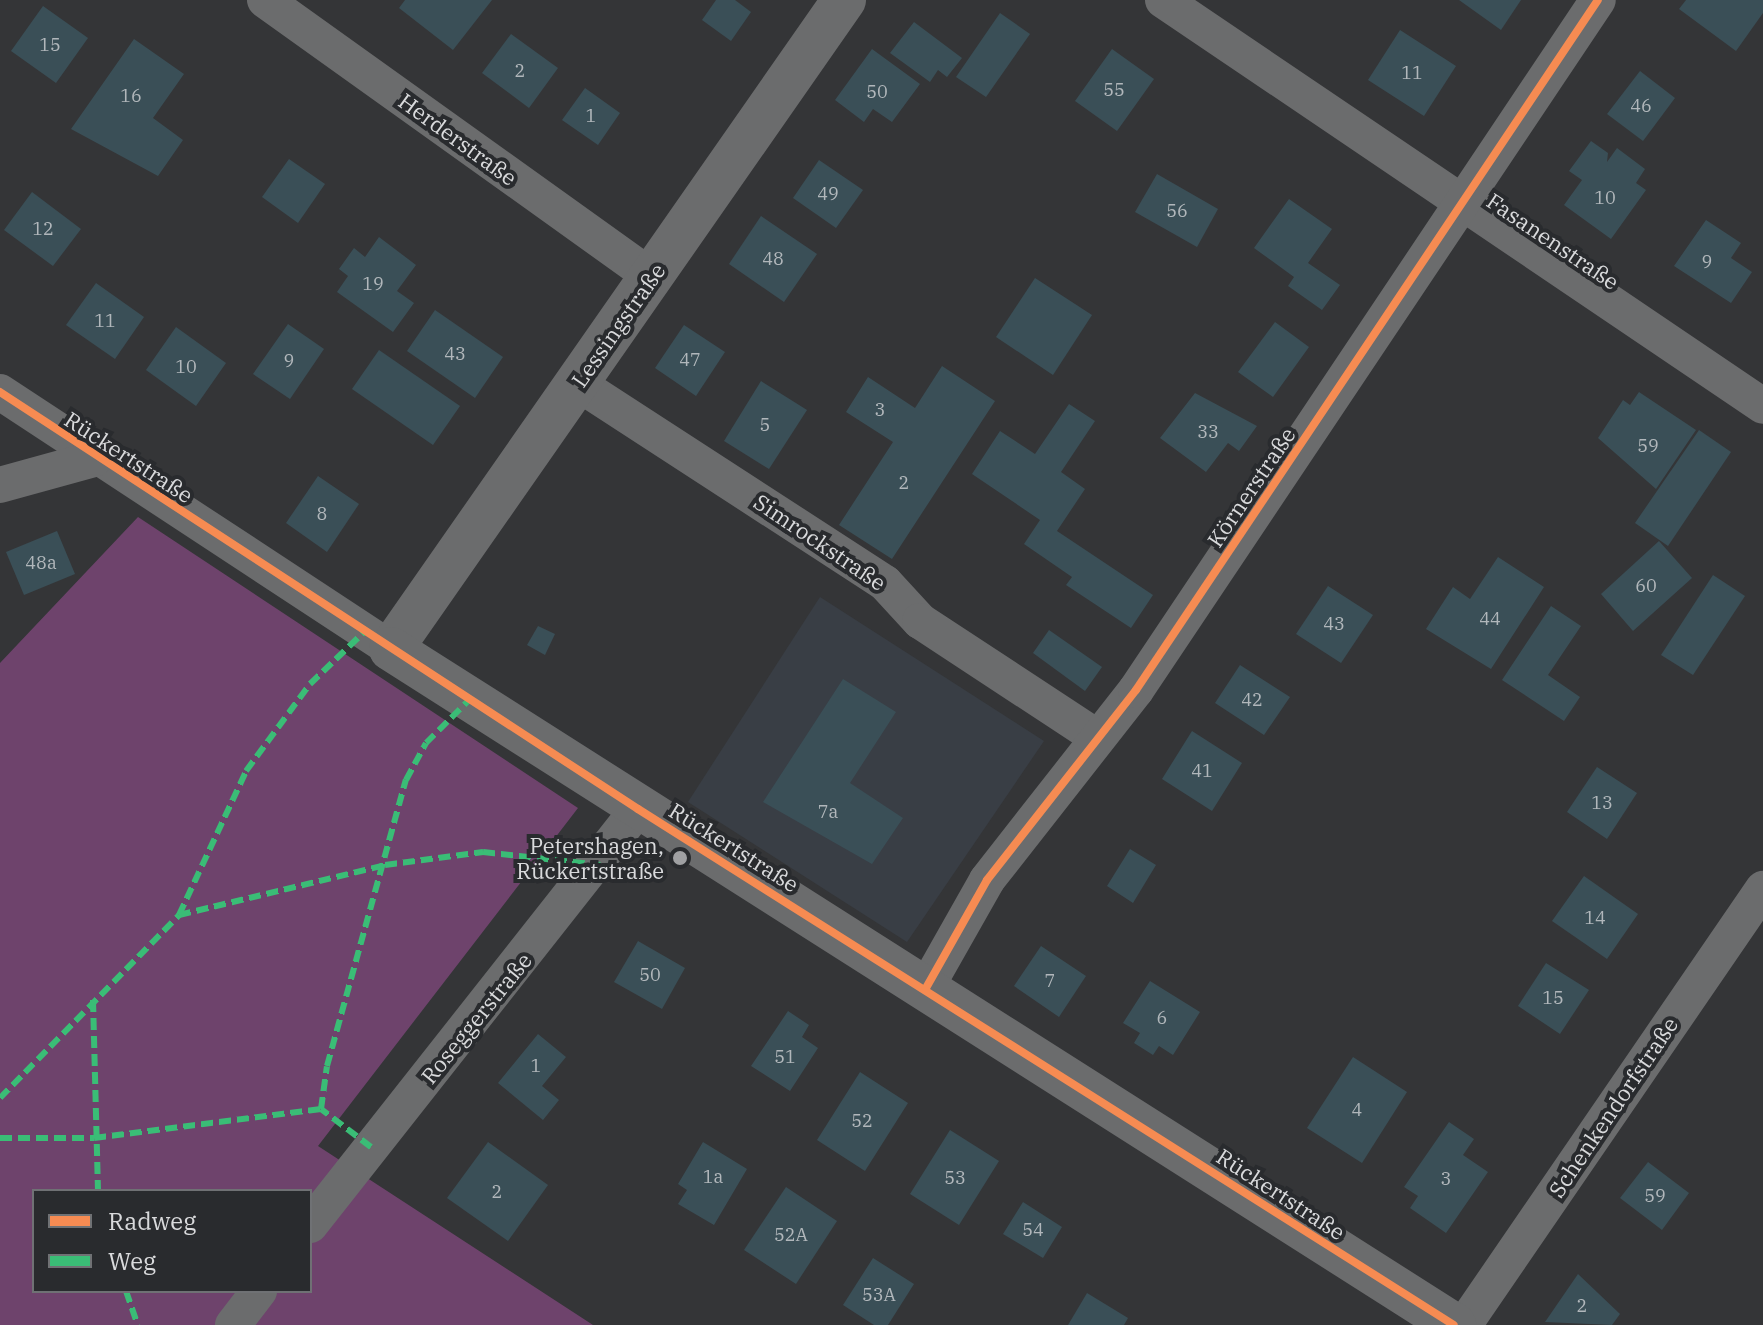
<!DOCTYPE html>
<meta charset="utf-8">
<style>
body{margin:0}
#map{position:relative;width:1763px;height:1325px;overflow:hidden;background:#343537;font-family:"IBM Plex Serif",serif}
div>[style]{position:absolute}
[style*='--x']{left:calc(var(--x)*1px);top:calc(var(--y)*1px);width:calc(var(--w)*1px);rotate:calc(var(--a)*1deg)}
.built>*{inset:0;background:#393e45}
.green>*{inset:0;background:#6e436c}
.building>*{inset:0;background:#3a4f57}
.minor>*{height:36px;margin:-18px;padding:0 18px;transform-origin:18px;border-radius:18px;background:#6b6c6d}
.tertiary>*{height:44px;margin:-22px;padding:0 22px;transform-origin:22px;border-radius:22px;background:#6b6c6d}
.quiet>*{height:6px;margin-top:-3px;transform-origin:0;background:repeating-linear-gradient(90deg,#3abd76 0 12px,transparent 0 18px)}
.cycleway>*{height:8px;margin:-4px;padding:0 4px;transform-origin:4px;border-radius:4px;background:#f68b52}
.dots>*{width:22px;height:22px;translate:-50% -50%;box-sizing:border-box;border:4px solid #292b2e;border-radius:50%}
span{translate:-50% -50%;white-space:nowrap;text-align:center;line-height:1.15;-webkit-text-stroke:8px #292b2e;paint-order:stroke}
.number-label{font-size:18px;color:#b1b7bb}
.number-label span{-webkit-text-stroke-width:0}
.street-label{font-size:22px;color:#d9dadc}
.poi-label{font-size:22px;color:#d9dadc}
.right{translate:-100% -50%;text-align:right}
.legend{position:absolute;left:32px;top:1189px;width:280px;height:104px;box-sizing:border-box;background:#292b2e;border:2px solid #6f7174;margin:0;padding:10px 14px;list-style:none;font-size:24px;color:#d9dadc}
.legend li{display:flex;align-items:center;gap:16px;height:40px}
.legend b{width:40px;border:2px solid #6f7174}
</style>
<div id="map">
<div class="built">
<div style="clip-path:polygon(820px 597px,1044px 741px,907px 942px,688px 802px)"></div>
</div>
<div class="green">
<div style="clip-path:polygon(evenodd,138px 517px,578px 808px,318px 1146px,593px 1325px,0 1325px,0 663px,138px 517px,34px 1191px,310px 1191px,310px 1291px,34px 1291px,34px 1191px)"></div>
</div>
<div class="building">
<div style="clip-path:polygon(405px 0,492px 0,453px 50px,399px 8px)"></div>
<div style="clip-path:polygon(716px 0,735px 0,751px 12px,731px 41px,702px 20px)"></div>
<div style="clip-path:polygon(1459px 0,1521px 0,1501px 30px)"></div>
<div style="clip-path:polygon(1686px 0,1763px 0,1763px 13px,1736px 51px,1679px 9px)"></div>
<div style="clip-path:polygon(43px 6px,88px 38px,56px 83px,11px 51px)"></div>
<div style="clip-path:polygon(1000px 13px,1030px 34px,986px 97px,956px 77px)"></div>
<div style="clip-path:polygon(914px 22px,962px 58px,947px 77px,938px 70px,930px 82px,890px 53px)"></div>
<div style="clip-path:polygon(1400px 30px,1456px 66px,1424px 116px,1368px 80px)"></div>
<div style="clip-path:polygon(511px 34px,558px 68px,529px 108px,482px 73px)"></div>
<div style="clip-path:polygon(134px 39px,184px 74px,153px 118px,183px 140px,158px 176px,71px 129px)"></div>
<div style="clip-path:polygon(872px 49px,920px 84px,892px 122px,873px 109px,864px 122px,835px 100px)"></div>
<div style="clip-path:polygon(1112px 49px,1154px 79px,1117px 131px,1075px 101px)"></div>
<div style="clip-path:polygon(1640px 71px,1675px 98px,1643px 141px,1607px 114px)"></div>
<div style="clip-path:polygon(585px 88px,620px 113px,598px 145px,562px 120px)"></div>
<div style="clip-path:polygon(1591px 141px,1608px 153px,1607px 162px,1617px 148px,1645px 169px,1636px 183px,1646px 190px,1611px 239px,1564px 205px,1582px 180px,1569px 171px)"></div>
<div style="clip-path:polygon(289px 159px,325px 184px,298px 223px,262px 197px)"></div>
<div style="clip-path:polygon(819px 160px,863px 190px,836px 228px,793px 198px)"></div>
<div style="clip-path:polygon(1157px 174px,1218px 209px,1197px 247px,1135px 212px)"></div>
<div style="clip-path:polygon(32px 192px,81px 229px,53px 266px,4px 230px)"></div>
<div style="clip-path:polygon(1289px 199px,1332px 229px,1308px 263px,1340px 285px,1322px 310px,1288px 286px,1294px 277px,1254px 248px)"></div>
<div style="clip-path:polygon(761px 216px,817px 254px,784px 302px,729px 264px)"></div>
<div style="clip-path:polygon(1706px 220px,1741px 243px,1731px 258px,1752px 272px,1731px 303px,1674px 266px)"></div>
<div style="clip-path:polygon(379px 237px,416px 265px,397px 291px,414px 303px,393px 332px,337px 292px,348px 276px,339px 269px,354px 248px,365px 257px)"></div>
<div style="clip-path:polygon(1035px 278px,1092px 315px,1053px 375px,996px 337px)"></div>
<div style="clip-path:polygon(96px 283px,144px 317px,115px 359px,66px 325px)"></div>
<div style="clip-path:polygon(435px 310px,503px 357px,475px 398px,407px 351px)"></div>
<div style="clip-path:polygon(1275px 322px,1309px 347px,1273px 397px,1238px 372px)"></div>
<div style="clip-path:polygon(288px 324px,324px 349px,290px 399px,253px 374px)"></div>
<div style="clip-path:polygon(684px 325px,725px 352px,696px 396px,655px 368px)"></div>
<div style="clip-path:polygon(176px 327px,226px 363px,196px 406px,146px 370px)"></div>
<div style="clip-path:polygon(379px 350px,460px 406px,433px 445px,352px 389px)"></div>
<div style="clip-path:polygon(942px 366px,995px 401px,892px 559px,839px 525px,893px 442px,846px 412px,868px 377px,915px 408px)"></div>
<div style="clip-path:polygon(761px 381px,807px 410px,769px 469px,724px 441px)"></div>
<div style="clip-path:polygon(1639px 392px,1696px 430px,1656px 489px,1598px 438px,1623px 400px,1630px 405px)"></div>
<div style="clip-path:polygon(1195px 393px,1257px 426px,1239px 451px,1228px 443px,1206px 472px,1160px 438px)"></div>
<div style="clip-path:polygon(1069px 404px,1095px 421px,1061px 472px,1085px 489px,1057px 531px,1153px 595px,1131px 628px,1066px 585px,1072px 577px,1024px 544px,1040px 520px,972px 474px,1000px 431px,1035px 454px)"></div>
<div style="clip-path:polygon(1699px 430px,1731px 452px,1668px 546px,1635px 523px)"></div>
<div style="clip-path:polygon(318px 476px,359px 504px,327px 552px,286px 523px)"></div>
<div style="clip-path:polygon(57px 531px,75px 574px,24px 595px,6px 552px)"></div>
<div style="clip-path:polygon(1659px 541px,1692px 578px,1633px 631px,1601px 594px)"></div>
<div style="clip-path:polygon(1498px 557px,1544px 587px,1491px 669px,1426px 629px,1453px 587px,1470px 599px)"></div>
<div style="clip-path:polygon(1713px 575px,1745px 596px,1693px 675px,1661px 655px)"></div>
<div style="clip-path:polygon(1328px 586px,1373px 615px,1341px 663px,1296px 634px)"></div>
<div style="clip-path:polygon(1551px 606px,1581px 626px,1548px 675px,1580px 697px,1564px 721px,1502px 680px)"></div>
<div style="clip-path:polygon(538px 626px,555px 634px,545px 655px,527px 645px)"></div>
<div style="clip-path:polygon(1049px 630px,1102px 667px,1085px 691px,1033px 653px)"></div>
<div style="clip-path:polygon(1240px 665px,1290px 697px,1264px 735px,1215px 703px)"></div>
<div style="clip-path:polygon(843px 679px,896px 712px,850px 783px,903px 818px,872px 864px,763px 802px)"></div>
<div style="clip-path:polygon(1192px 731px,1242px 763px,1212px 811px,1162px 779px)"></div>
<div style="clip-path:polygon(1597px 767px,1637px 793px,1607px 839px,1567px 812px)"></div>
<div style="clip-path:polygon(1130px 849px,1156px 865px,1133px 903px,1107px 886px)"></div>
<div style="clip-path:polygon(1584px 876px,1638px 914px,1607px 959px,1552px 921px)"></div>
<div style="clip-path:polygon(638px 941px,685px 968px,662px 1009px,614px 982px)"></div>
<div style="clip-path:polygon(1041px 946px,1086px 976px,1059px 1017px,1014px 986px)"></div>
<div style="clip-path:polygon(1546px 963px,1589px 990px,1560px 1034px,1518px 1006px)"></div>
<div style="clip-path:polygon(1150px 981px,1200px 1012px,1173px 1055px,1159px 1046px,1153px 1055px,1134px 1043px,1140px 1033px,1123px 1023px)"></div>
<div style="clip-path:polygon(788px 1011px,809px 1025px,802px 1037px,818px 1048px,790px 1091px,751px 1066px)"></div>
<div style="clip-path:polygon(538px 1034px,566px 1057px,542px 1086px,559px 1100px,543px 1120px,498px 1083px)"></div>
<div style="clip-path:polygon(1353px 1057px,1407px 1092px,1362px 1163px,1307px 1128px)"></div>
<div style="clip-path:polygon(860px 1072px,908px 1103px,865px 1171px,817px 1140px)"></div>
<div style="clip-path:polygon(1449px 1122px,1474px 1139px,1463px 1155px,1488px 1172px,1446px 1233px,1410px 1208px,1418px 1196px,1404px 1187px)"></div>
<div style="clip-path:polygon(950px 1130px,999px 1161px,959px 1225px,910px 1194px)"></div>
<div style="clip-path:polygon(488px 1142px,548px 1185px,508px 1241px,447px 1198px)"></div>
<div style="clip-path:polygon(703px 1142px,747px 1169px,714px 1225px,678px 1204px,687px 1190px,678px 1184px)"></div>
<div style="clip-path:polygon(1648px 1162px,1689px 1193px,1662px 1230px,1620px 1198px)"></div>
<div style="clip-path:polygon(786px 1187px,837px 1221px,796px 1284px,744px 1250px)"></div>
<div style="clip-path:polygon(1023px 1202px,1062px 1227px,1043px 1258px,1003px 1234px)"></div>
<div style="clip-path:polygon(873px 1258px,914px 1284px,888px 1325px,874px 1325px,843px 1305px)"></div>
<div style="clip-path:polygon(1578px 1274px,1620px 1314px,1612px 1325px,1545px 1322px)"></div>
<div style="clip-path:polygon(1087px 1293px,1128px 1318px,1124px 1325px,1068px 1325px)"></div>
</div>
<div class="minor">
<div style="--x:265;--y:0;--w:476;--a:35.6"></div>
<div style="--x:1163;--y:0;--w:724;--a:34.08"></div>
<div style="--x:577;--y:383;--w:367;--a:33"></div>
<div style="--x:885;--y:583;--w:52;--a:47.4"></div>
<div style="--x:920;--y:621;--w:209;--a:33.3"></div>
<div style="--x:0;--y:392;--w:468;--a:33.3"></div>
<div style="--x:0;--y:485;--w:98;--a:-15.5"></div>
<div style="--x:926;--y:988;--w:124;--a:-60.5"></div>
<div style="--x:987;--y:880;--w:241;--a:-51.9"></div>
<div style="--x:1136;--y:690;--w:830;--a:-56.2"></div>
<div style="--x:310;--y:1225;--w:530;--a:-51.75"></div>
<div style="--x:233;--y:1325;--w:43;--a:-52.6"></div>
<div style="--x:1464;--y:1325;--w:529;--a:-55.56"></div>
</div>
<div class="tertiary">
<div style="--x:844;--y:0;--w:791;--a:124.91"></div>
<div style="--x:391;--y:649;--w:1260;--a:32.45"></div>
</div>
<div class="quiet">
<div style="--x:179;--y:915;--w:159;--a:-65"></div>
<div style="--x:246;--y:771;--w:108;--a:-53.7"></div>
<div style="--x:310;--y:684;--w:75;--a:-43.9"></div>
<div style="--x:93;--y:1000;--w:191;--a:88.5"></div>
<div style="--x:0;--y:1098;--w:256;--a:-45.6"></div>
<div style="--x:179;--y:915;--w:212;--a:-13.6"></div>
<div style="--x:385;--y:865;--w:99;--a:-7.6"></div>
<div style="--x:483;--y:852;--w:118;--a:6.3"></div>
<div style="--x:0;--y:1138;--w:94;--a:0"></div>
<div style="--x:94;--y:1138;--w:229;--a:-7.3"></div>
<div style="--x:371;--y:1147;--w:63;--a:-142.8"></div>
<div style="--x:321;--y:1109;--w:43;--a:-82.1"></div>
<div style="--x:327;--y:1066;--w:297;--a:-74.6"></div>
<div style="--x:406;--y:780;--w:42;--a:-61.6"></div>
<div style="--x:426;--y:743;--w:61;--a:-45"></div>
<div style="--x:126;--y:1291;--w:36;--a:71"></div>
</div>
<div class="cycleway">
<div style="--x:0;--y:392;--w:762;--a:33.17"></div>
<div style="--x:638;--y:809;--w:965;--a:32.31"></div>
<div style="--x:926;--y:988;--w:124;--a:-60.5"></div>
<div style="--x:987;--y:880;--w:241;--a:-51.9"></div>
<div style="--x:1136;--y:690;--w:830;--a:-56.2"></div>
</div>
<div class="dots">
<div style="left:680px;top:858px;background:#9fa0a2"></div>
</div>
<div class="number-label">
<span style="left:50px;top:45px">15</span>
<span style="left:520px;top:71px">2</span>
<span style="left:1412px;top:73px">11</span>
<span style="left:1114px;top:90px">55</span>
<span style="left:877px;top:92px">50</span>
<span style="left:131px;top:96px">16</span>
<span style="left:1641px;top:106px">46</span>
<span style="left:591px;top:116px">1</span>
<span style="left:828px;top:194px">49</span>
<span style="left:1605px;top:198px">10</span>
<span style="left:1177px;top:211px">56</span>
<span style="left:43px;top:229px">12</span>
<span style="left:773px;top:259px">48</span>
<span style="left:1707px;top:262px">9</span>
<span style="left:373px;top:284px">19</span>
<span style="left:105px;top:321px">11</span>
<span style="left:455px;top:354px">43</span>
<span style="left:690px;top:360px">47</span>
<span style="left:289px;top:361px">9</span>
<span style="left:186px;top:367px">10</span>
<span style="left:880px;top:410px">3</span>
<span style="left:765px;top:425px">5</span>
<span style="left:1208px;top:432px">33</span>
<span style="left:1648px;top:446px">59</span>
<span style="left:904px;top:483px">2</span>
<span style="left:322px;top:514px">8</span>
<span style="left:41px;top:563px">48a</span>
<span style="left:1646px;top:586px">60</span>
<span style="left:1490px;top:619px">44</span>
<span style="left:1334px;top:624px">43</span>
<span style="left:1252px;top:700px">42</span>
<span style="left:1202px;top:771px">41</span>
<span style="left:1602px;top:803px">13</span>
<span style="left:828px;top:812px">7a</span>
<span style="left:1595px;top:918px">14</span>
<span style="left:650px;top:975px">50</span>
<span style="left:1050px;top:981px">7</span>
<span style="left:1553px;top:998px">15</span>
<span style="left:1162px;top:1018px">6</span>
<span style="left:785px;top:1057px">51</span>
<span style="left:536px;top:1066px">1</span>
<span style="left:1357px;top:1110px">4</span>
<span style="left:862px;top:1121px">52</span>
<span style="left:713px;top:1177px">1a</span>
<span style="left:955px;top:1178px">53</span>
<span style="left:1446px;top:1179px">3</span>
<span style="left:497px;top:1192px">2</span>
<span style="left:1655px;top:1196px">59</span>
<span style="left:1033px;top:1230px">54</span>
<span style="left:791px;top:1235px">52A</span>
<span style="left:879px;top:1295px">53A</span>
<span style="left:1582px;top:1306px">2</span>
</div>
<div class="street-label">
<span style="left:458px;top:139px;rotate:36deg">Herderstraße</span>
<span style="left:1553px;top:241px;rotate:34deg">Fasanenstraße</span>
<span style="left:618px;top:325px;rotate:-55deg">Lessingstraße</span>
<span style="left:129px;top:457px;rotate:33deg">Rückertstraße</span>
<span style="left:1251px;top:487px;rotate:-56deg">Körnerstraße</span>
<span style="left:820px;top:542px;rotate:34deg">Simrockstraße</span>
<span style="left:734px;top:847px;rotate:32deg">Rückertstraße</span>
<span style="left:476px;top:1018px;rotate:-51deg">Roseggerstraße</span>
<span style="left:1613px;top:1107px;rotate:-56deg">Schenkendorfstraße</span>
<span style="left:1281px;top:1194px;rotate:33deg">Rückertstraße</span>
</div>
<div class="poi-label">
<span class="right" style="left:664px;top:858px">Petershagen,<br>Rückertstraße</span>
</div>
<ul class="legend">
<li><b style="height:10px;background:#f68b52"></b>Radweg</li>
<li><b style="height:10px;background:#3abd76"></b>Weg</li>
</ul>
</div>
